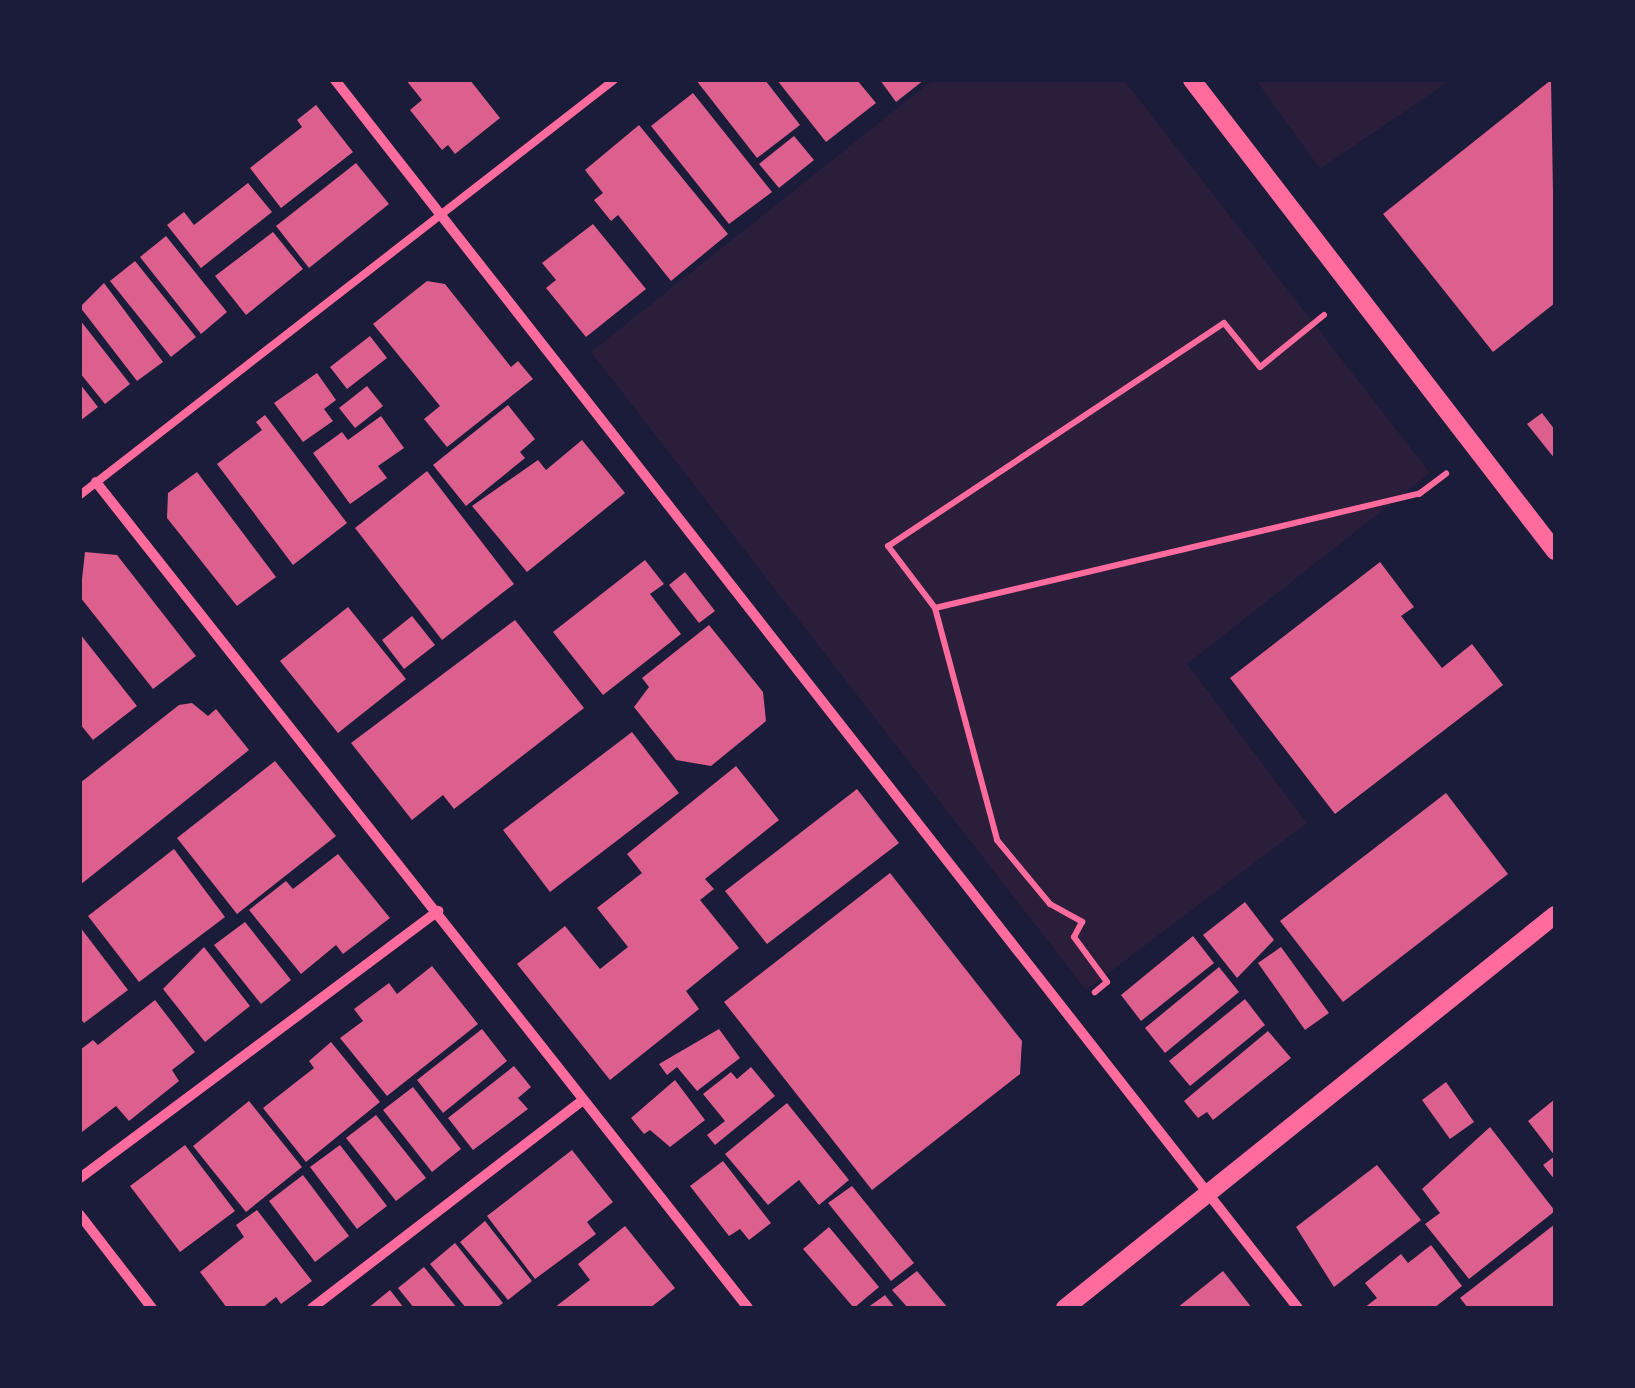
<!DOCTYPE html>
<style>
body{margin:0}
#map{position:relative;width:1635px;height:1388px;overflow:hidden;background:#1b1b3a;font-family:Montserrat,sans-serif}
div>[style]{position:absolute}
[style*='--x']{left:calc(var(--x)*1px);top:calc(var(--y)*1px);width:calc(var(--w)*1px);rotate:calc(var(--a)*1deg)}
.green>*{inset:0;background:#2a1e3b}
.building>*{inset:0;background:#dd5f8e}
.path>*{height:6px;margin:-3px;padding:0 3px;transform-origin:3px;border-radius:3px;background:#ff6b9d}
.service>*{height:8px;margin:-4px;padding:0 4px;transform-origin:4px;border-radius:4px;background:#ff6b9d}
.minor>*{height:10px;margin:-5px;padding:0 5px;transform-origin:5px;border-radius:5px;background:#ff6b9d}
.tertiary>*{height:18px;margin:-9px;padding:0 9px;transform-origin:9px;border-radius:9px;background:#ff6b9d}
span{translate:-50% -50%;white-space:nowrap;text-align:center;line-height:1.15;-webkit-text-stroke:8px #1b1b3a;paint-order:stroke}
.frame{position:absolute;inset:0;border:82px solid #1b1b3a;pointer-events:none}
</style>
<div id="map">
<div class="green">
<div style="clip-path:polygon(933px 80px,1124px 80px,1430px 473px,1187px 664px,1307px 823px,1086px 990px,591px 352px)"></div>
<div style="clip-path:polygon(1256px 80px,1451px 80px,1320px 169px)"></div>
</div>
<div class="building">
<div style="clip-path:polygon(406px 80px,470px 80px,500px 118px,455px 154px,448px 145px,442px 150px,410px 110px,422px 100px)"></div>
<div style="clip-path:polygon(696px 80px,765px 80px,800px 125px,757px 158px)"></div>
<div style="clip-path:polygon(777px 80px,857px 80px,876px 103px,826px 142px)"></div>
<div style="clip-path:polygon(880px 80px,924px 80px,896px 102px)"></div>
<div style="clip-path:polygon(1551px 80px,1555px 303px,1493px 352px,1383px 214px)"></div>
<div style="clip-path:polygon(693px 93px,772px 192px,729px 224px,651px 126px)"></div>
<div style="clip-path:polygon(316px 105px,353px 152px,281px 208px,250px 168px,302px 127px,297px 120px)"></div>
<div style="clip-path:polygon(639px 125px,728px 234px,671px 281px,618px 215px,611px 221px,594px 200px,603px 193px,585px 170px)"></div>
<div style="clip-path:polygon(794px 136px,814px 160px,779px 188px,759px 164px)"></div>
<div style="clip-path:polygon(356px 163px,389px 204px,309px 268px,276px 226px)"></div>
<div style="clip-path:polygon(248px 183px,272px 212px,201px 268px,167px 225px,184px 212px,194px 225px)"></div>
<div style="clip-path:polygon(593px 224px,646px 289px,586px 337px,546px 288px,556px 280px,542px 263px)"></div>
<div style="clip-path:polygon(273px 232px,303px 269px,246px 315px,215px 276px)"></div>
<div style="clip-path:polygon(166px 236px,227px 312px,201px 334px,140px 257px)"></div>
<div style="clip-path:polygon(135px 261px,196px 337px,171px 357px,110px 281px)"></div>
<div style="clip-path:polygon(427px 281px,445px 284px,511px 367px,518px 361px,533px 379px,447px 447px,424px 419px,440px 406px,373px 324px)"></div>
<div style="clip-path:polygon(104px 283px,163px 362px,137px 381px,80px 307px)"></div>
<div style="clip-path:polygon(80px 320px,130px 384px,105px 404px,80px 373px)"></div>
<div style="clip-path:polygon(370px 336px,387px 358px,347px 389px,330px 367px)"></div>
<div style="clip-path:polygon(317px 373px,336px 400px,324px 409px,333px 421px,303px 442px,274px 403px)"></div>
<div style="clip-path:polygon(80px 384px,98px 407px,80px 421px)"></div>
<div style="clip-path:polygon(367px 386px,383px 406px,355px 428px,339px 408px)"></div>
<div style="clip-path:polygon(508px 405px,535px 439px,520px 452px,525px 458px,466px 506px,433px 465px)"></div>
<div style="clip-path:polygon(1542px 413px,1555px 430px,1555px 459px,1527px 424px)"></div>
<div style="clip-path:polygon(265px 415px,347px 523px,293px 565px,217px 464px,262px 430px,256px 422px)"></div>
<div style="clip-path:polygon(381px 416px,404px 448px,378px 466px,387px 478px,350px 504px,313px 453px,342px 432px,348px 440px)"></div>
<div style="clip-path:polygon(582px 440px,625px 493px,527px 572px,472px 506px,538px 460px,546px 470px)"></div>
<div style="clip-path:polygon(427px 471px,514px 584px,442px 640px,355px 528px)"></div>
<div style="clip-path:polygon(197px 472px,276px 577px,237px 606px,167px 518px,168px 493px)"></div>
<div style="clip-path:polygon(85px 552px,117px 555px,196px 656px,153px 689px,80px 597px)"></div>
<div style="clip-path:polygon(645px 560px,664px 584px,650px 594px,681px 634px,603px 695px,553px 632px)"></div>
<div style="clip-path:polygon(1380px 562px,1414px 607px,1401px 616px,1442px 668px,1472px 644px,1503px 685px,1335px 814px,1230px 678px)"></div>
<div style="clip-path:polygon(685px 572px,715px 611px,699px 623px,669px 585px)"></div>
<div style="clip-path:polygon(348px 607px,406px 679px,338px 733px,280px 661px)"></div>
<div style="clip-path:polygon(412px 616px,435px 645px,404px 669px,382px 640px)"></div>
<div style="clip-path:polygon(515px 620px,584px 708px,454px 809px,443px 795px,412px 820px,351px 743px)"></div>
<div style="clip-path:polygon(709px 625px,763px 692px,766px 721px,711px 766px,676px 760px,634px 707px,649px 687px,642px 678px)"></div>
<div style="clip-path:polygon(80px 634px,137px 706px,93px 740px,80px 724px)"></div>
<div style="clip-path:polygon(192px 703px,208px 716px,216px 709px,249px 750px,80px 885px,80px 783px,179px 705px)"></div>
<div style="clip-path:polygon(632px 732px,679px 793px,550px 892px,503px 830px)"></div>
<div style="clip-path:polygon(275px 761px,336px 836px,237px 914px,177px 838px)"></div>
<div style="clip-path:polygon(736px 766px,779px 820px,705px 879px,714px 889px,700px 900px,739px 948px,686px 991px,699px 1009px,610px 1080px,517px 964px,565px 926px,600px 969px,628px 947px,597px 908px,642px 873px,627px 854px)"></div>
<div style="clip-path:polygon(857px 789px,899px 843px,767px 944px,725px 891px)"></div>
<div style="clip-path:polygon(1446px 793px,1508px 874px,1343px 1002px,1280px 921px)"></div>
<div style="clip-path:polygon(174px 849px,225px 917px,139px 982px,88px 916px)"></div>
<div style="clip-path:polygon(338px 854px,390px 918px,343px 954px,336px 945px,301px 974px,249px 910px,286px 881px,293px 889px)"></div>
<div style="clip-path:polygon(890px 873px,1022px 1041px,1020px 1074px,872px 1190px,724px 1002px)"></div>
<div style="clip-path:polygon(1245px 902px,1274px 940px,1237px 978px,1203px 935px)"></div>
<div style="clip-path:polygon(245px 922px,291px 980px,261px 1004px,214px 945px)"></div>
<div style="clip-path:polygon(80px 927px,128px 990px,84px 1023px,80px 1018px)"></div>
<div style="clip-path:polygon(1193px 936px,1214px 963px,1141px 1021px,1121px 995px)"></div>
<div style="clip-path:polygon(204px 947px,250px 1006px,205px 1042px,163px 989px)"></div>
<div style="clip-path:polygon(1281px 947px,1329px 1013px,1305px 1030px,1258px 963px)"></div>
<div style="clip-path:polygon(432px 966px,478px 1024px,387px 1096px,340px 1038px,363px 1021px,354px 1009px,389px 983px,397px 994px)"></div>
<div style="clip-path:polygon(1219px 967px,1239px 992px,1165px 1053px,1145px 1028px)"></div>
<div style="clip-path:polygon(1245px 999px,1265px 1025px,1190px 1086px,1169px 1061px)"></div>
<div style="clip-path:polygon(155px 1000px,195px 1052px,172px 1070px,179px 1081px,129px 1121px,116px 1106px,82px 1132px,80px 1050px,93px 1040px,98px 1045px)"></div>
<div style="clip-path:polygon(482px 1029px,507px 1061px,443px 1113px,417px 1080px)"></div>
<div style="clip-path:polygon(719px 1029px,740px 1058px,697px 1091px,677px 1067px,667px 1075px,659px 1064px)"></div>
<div style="clip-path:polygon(1268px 1031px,1291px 1058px,1213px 1120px,1207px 1112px,1198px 1118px,1184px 1101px)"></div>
<div style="clip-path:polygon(331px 1042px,380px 1102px,306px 1162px,263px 1108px,314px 1068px,309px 1061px)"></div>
<div style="clip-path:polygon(514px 1066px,531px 1087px,518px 1098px,528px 1109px,473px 1150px,448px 1118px)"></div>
<div style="clip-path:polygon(751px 1067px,775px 1096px,715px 1145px,707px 1135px,725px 1121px,703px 1094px,731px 1072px,737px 1079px)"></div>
<div style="clip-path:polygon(675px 1080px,705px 1120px,670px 1147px,650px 1130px,644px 1134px,631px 1118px)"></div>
<div style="clip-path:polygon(1446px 1082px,1474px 1122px,1450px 1139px,1422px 1100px)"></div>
<div style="clip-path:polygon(413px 1087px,461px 1149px,432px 1172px,383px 1110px)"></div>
<div style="clip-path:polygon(1555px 1099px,1555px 1180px,1543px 1165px,1555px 1156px,1528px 1121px)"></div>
<div style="clip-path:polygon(249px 1101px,302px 1167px,246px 1212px,193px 1146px)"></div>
<div style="clip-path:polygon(787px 1103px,849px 1180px,819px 1205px,799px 1180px,768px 1205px,725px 1154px)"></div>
<div style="clip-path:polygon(376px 1115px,426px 1178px,396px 1201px,346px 1138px)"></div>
<div style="clip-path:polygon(1490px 1127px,1555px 1211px,1469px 1279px,1425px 1224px,1440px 1213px,1422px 1189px)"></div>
<div style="clip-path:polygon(185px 1145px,235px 1211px,180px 1252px,130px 1186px)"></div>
<div style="clip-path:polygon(340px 1145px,387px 1206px,357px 1229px,310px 1167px)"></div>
<div style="clip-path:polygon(572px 1150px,613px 1202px,587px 1222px,596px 1234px,535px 1279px,487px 1216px)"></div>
<div style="clip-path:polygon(723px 1161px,771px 1223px,749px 1240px,740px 1229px,729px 1236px,690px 1186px)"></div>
<div style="clip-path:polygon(1377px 1165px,1421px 1220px,1334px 1287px,1296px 1227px)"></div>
<div style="clip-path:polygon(303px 1175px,349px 1236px,315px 1262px,269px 1201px)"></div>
<div style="clip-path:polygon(852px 1186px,914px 1263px,891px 1281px,828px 1203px)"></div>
<div style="clip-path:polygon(257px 1210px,312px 1281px,281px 1304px,276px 1297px,262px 1308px,227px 1308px,200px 1272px,244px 1237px,236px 1225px)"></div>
<div style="clip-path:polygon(485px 1221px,532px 1281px,508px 1300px,460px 1242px)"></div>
<div style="clip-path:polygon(1555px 1224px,1555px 1308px,1468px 1308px,1460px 1298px)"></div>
<div style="clip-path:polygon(625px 1226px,675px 1288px,650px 1308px,554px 1308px,590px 1280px,578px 1264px)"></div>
<div style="clip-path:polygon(829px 1227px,879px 1287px,854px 1308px,803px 1249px)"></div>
<div style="clip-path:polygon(455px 1243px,503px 1303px,496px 1308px,466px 1308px,430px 1264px)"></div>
<div style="clip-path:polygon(1431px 1245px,1462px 1286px,1434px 1308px,1364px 1308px,1377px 1298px,1365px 1283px,1401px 1254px,1408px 1263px)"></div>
<div style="clip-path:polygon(424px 1267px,457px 1308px,414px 1308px,398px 1288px)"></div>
<div style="clip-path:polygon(917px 1271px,948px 1308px,908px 1308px,892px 1290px)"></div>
<div style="clip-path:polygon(1223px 1271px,1252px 1308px,1177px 1308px)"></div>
<div style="clip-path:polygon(390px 1290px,404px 1308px,368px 1308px)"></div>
<div style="clip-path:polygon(885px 1295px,895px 1308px,867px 1308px)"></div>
</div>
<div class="path">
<div style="--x:1324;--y:315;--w:82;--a:140.9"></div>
<div style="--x:1260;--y:367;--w:57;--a:-129.3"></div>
<div style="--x:1224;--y:323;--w:403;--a:146.4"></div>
<div style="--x:888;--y:546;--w:78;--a:52.8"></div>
<div style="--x:935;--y:608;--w:497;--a:-13.3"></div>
<div style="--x:1419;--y:494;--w:34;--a:-37"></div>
<div style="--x:935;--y:608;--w:240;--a:75"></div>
<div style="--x:997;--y:840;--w:83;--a:50.4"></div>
<div style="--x:1050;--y:904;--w:37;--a:29"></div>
<div style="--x:1082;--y:922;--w:17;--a:118"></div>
<div style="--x:1074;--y:937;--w:56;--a:53.7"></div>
<div style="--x:1107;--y:982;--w:16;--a:140"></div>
</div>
<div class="service">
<div style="--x:80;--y:495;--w:676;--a:-37.85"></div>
</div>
<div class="minor">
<div style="--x:335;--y:80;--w:1561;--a:51.9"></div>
<div style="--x:96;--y:482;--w:1052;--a:51.71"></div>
<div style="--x:80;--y:1178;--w:447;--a:-36.7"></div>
<div style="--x:80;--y:1215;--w:118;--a:52.3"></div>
<div style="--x:312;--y:1308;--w:340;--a:-37.5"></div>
</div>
<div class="tertiary">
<div style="--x:1192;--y:80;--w:595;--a:52.38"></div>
<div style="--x:1065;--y:1308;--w:628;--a:-38.73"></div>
</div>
<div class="frame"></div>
</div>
